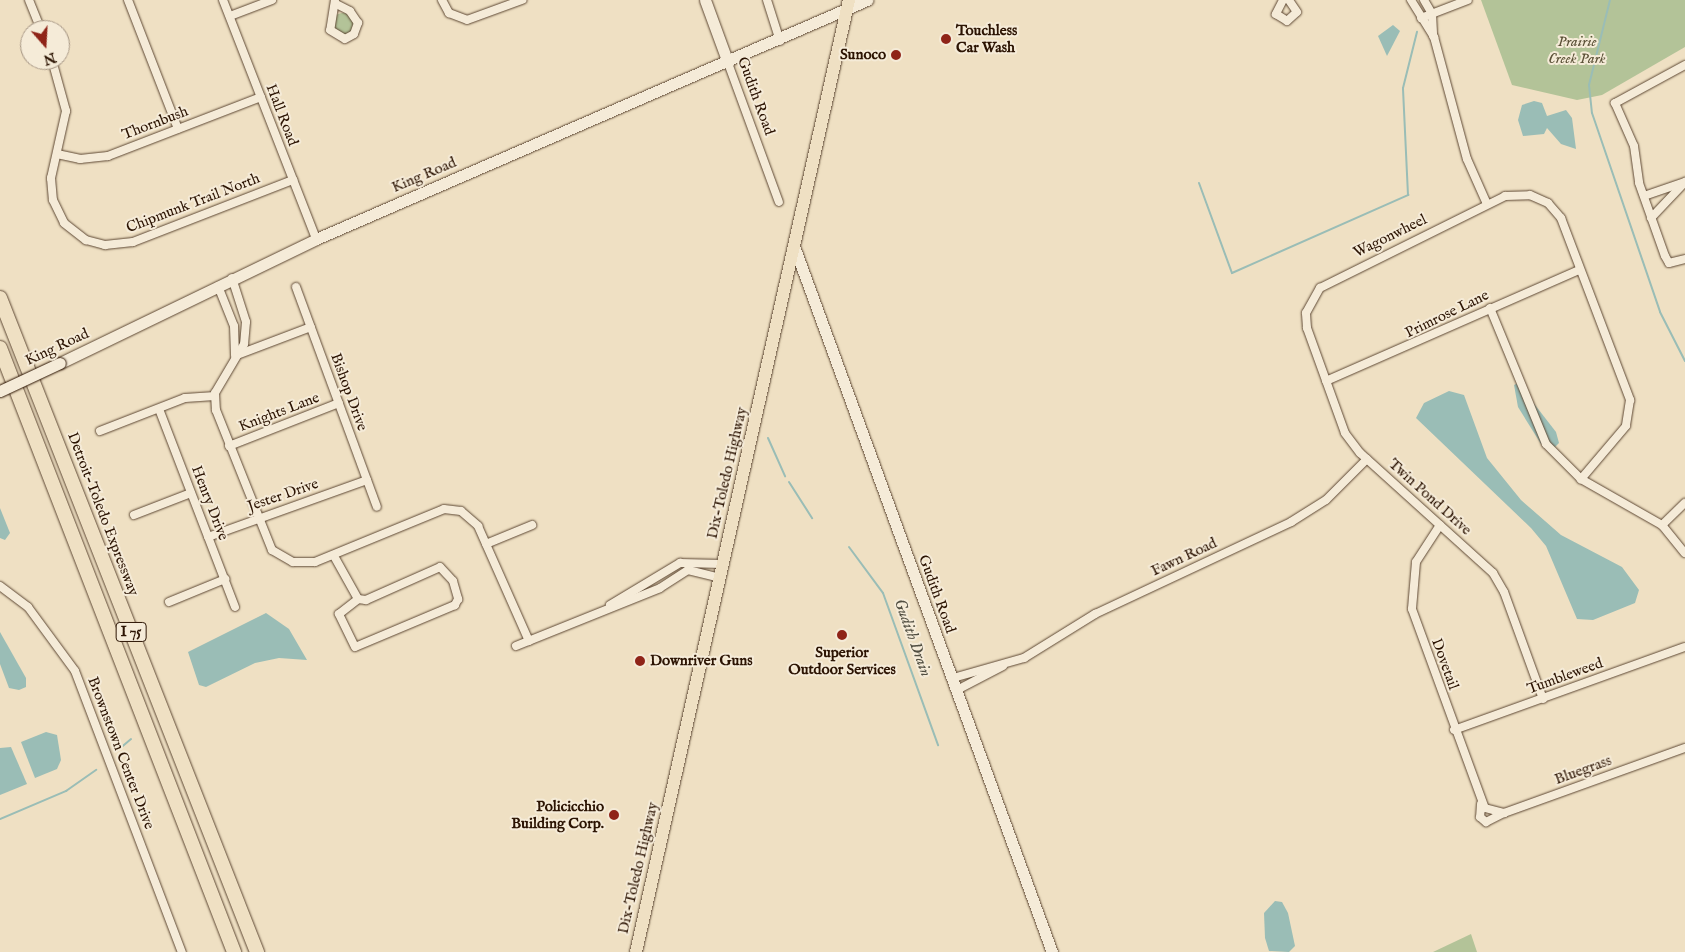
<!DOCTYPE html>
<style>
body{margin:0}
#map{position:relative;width:1685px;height:952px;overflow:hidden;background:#efe0c3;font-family:"IM FELL English",serif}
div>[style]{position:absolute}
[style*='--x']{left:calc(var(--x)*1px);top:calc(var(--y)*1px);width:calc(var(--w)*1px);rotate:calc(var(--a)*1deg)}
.green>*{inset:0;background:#b3c398}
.round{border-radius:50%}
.water>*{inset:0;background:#9abdb6}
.stream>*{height:2px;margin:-1px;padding:0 1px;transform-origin:1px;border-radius:1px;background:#9abdb6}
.roads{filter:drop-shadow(0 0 1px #5d4733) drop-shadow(0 0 1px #5d4733)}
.street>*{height:8px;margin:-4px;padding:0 4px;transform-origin:4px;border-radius:4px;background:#f5ebd8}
.secondary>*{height:11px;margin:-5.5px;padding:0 5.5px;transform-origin:5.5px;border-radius:5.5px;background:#f5ebd8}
.primary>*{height:12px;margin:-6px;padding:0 6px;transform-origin:6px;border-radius:6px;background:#efe0c3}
.highway>*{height:14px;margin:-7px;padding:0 7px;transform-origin:7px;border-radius:7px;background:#efe0c3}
.bridges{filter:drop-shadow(0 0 1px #2c1403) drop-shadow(0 0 1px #2c1403)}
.secondary-bridge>*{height:11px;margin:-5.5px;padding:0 5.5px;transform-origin:5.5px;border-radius:5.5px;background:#f5ebd8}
.dots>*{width:14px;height:14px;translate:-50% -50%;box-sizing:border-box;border:2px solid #f5ebd8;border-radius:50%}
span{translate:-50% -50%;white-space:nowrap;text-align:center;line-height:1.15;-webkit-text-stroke:4px #f5ebd8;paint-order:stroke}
.shield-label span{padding:1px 4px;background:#f5ebd8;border:1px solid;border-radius:4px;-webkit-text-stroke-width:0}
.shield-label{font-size:14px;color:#2c1403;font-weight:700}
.poi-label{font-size:15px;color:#2c1403;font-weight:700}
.left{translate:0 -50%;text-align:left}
.right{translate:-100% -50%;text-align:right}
.park-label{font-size:15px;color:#5b5137;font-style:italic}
.street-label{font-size:15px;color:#2c1403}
.water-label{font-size:16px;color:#524f42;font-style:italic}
.north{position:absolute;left:20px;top:20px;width:50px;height:50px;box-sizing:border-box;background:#f5ebd8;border:1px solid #a59583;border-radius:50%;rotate:161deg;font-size:14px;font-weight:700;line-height:20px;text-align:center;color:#2c1403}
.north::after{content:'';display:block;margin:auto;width:18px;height:22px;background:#8f2418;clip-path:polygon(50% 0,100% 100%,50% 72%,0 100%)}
</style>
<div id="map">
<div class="green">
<div style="clip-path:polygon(1481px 0,1685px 0,1685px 47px,1602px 95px,1577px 100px,1512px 85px)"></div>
<div class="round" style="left:332px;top:13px;width:22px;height:22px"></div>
<div style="clip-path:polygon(1471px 934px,1477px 952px,1433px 952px)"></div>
</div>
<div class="water">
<div style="clip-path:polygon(1393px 25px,1400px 31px,1387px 56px,1378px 36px)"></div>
<div style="clip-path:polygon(1534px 101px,1542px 103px,1547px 116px,1566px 110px,1572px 118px,1576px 149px,1561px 144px,1547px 128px,1544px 134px,1523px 136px,1518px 120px,1522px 105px)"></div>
<div style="clip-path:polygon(1518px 383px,1556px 432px,1559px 443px,1553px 449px,1541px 444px,1518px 407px,1514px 385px)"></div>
<div style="clip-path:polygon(1449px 391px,1464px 395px,1487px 458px,1521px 500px,1561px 535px,1622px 567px,1639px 590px,1635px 603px,1593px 620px,1577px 619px,1546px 546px,1531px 528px,1416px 418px,1424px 403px)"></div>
<div style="clip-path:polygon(0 508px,10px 533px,5px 540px,0 538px)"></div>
<div style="clip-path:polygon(266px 613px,289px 629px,307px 660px,279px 658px,255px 663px,206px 687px,199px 685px,188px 652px)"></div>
<div style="clip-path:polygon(0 632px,26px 678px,26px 687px,19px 690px,9px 688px,0 664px)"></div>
<div style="clip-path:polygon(46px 732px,57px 735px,61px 760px,57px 769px,35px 778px,21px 742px)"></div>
<div style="clip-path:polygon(11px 747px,27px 784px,0 795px,0 748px)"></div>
<div style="clip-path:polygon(1275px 901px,1282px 902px,1288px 913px,1295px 946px,1289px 952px,1269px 951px,1265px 938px,1264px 913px)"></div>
</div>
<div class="stream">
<div style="--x:1610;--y:0;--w:88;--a:103.9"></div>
<div style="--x:1589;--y:85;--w:28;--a:84"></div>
<div style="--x:1592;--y:113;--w:210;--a:71.1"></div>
<div style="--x:1660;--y:312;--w:55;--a:63"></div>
<div style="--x:1199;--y:183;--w:96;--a:69.9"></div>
<div style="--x:1232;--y:273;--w:193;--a:-23.9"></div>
<div style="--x:1408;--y:195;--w:107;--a:-92.7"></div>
<div style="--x:1403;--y:88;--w:58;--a:-76"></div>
<div style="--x:768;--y:438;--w:42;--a:65.9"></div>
<div style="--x:789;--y:482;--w:43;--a:57.4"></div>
<div style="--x:849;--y:547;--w:57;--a:53.5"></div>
<div style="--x:883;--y:593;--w:162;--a:70.1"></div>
<div style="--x:118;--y:750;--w:17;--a:-40"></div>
<div style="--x:0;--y:819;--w:72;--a:-23"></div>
<div style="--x:66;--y:791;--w:37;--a:-35"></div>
</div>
<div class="roads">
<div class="street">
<div style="--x:29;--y:0;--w:32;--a:68"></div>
<div style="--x:128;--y:0;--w:138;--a:68.8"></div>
<div style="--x:223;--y:0;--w:256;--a:68.7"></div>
<div style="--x:335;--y:0;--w:30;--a:99"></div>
<div style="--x:330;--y:30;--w:17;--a:31"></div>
<div style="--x:345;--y:39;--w:10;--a:-29"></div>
<div style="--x:354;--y:34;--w:12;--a:-70"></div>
<div style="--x:358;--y:23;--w:14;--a:-124"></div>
<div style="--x:350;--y:11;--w:16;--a:-153"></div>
<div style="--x:442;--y:0;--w:15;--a:62"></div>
<div style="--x:449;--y:13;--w:19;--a:21"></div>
<div style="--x:467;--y:20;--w:59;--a:-20"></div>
<div style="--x:767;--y:0;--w:43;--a:72.4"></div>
<div style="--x:1283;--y:0;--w:16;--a:117"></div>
<div style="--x:1276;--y:14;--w:13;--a:32"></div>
<div style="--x:1287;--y:21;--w:13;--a:-42"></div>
<div style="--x:1297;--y:12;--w:14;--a:-124"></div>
<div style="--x:1411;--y:0;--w:44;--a:58.1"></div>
<div style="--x:1434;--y:37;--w:126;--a:74.9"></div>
<div style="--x:1467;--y:159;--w:49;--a:66"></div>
<div style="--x:1424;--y:0;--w:16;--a:60"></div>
<div style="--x:1432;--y:14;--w:22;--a:87"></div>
<div style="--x:230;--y:16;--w:45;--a:-20.9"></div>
<div style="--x:1421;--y:18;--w:50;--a:-21"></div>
<div style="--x:52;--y:60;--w:53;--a:74.6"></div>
<div style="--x:66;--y:111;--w:69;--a:102.6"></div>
<div style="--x:51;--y:178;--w:22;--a:85"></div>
<div style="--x:53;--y:200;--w:25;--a:64"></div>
<div style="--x:64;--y:223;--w:28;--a:38"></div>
<div style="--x:86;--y:240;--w:20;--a:15"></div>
<div style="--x:105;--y:245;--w:28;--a:-6"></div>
<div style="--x:133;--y:242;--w:172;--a:-21.2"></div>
<div style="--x:728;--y:63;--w:148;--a:69.9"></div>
<div style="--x:1685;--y:65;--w:80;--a:151.5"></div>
<div style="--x:1615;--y:103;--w:47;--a:66.2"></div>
<div style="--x:1634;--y:146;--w:37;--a:82"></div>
<div style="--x:1639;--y:183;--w:77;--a:70.4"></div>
<div style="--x:1665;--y:256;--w:8;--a:60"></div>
<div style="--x:1669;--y:263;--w:16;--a:-14"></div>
<div style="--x:57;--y:154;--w:24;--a:12"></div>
<div style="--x:80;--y:159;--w:28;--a:-6"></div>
<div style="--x:108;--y:156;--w:164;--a:-21.1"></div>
<div style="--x:1644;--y:196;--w:43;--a:-18.9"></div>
<div style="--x:1651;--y:218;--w:50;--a:-46.6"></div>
<div style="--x:232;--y:278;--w:46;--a:72.3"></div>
<div style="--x:246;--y:322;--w:22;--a:95"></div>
<div style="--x:244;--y:344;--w:57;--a:120.6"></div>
<div style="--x:215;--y:393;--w:17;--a:87"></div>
<div style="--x:216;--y:410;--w:151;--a:68.2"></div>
<div style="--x:272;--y:550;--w:24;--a:30"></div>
<div style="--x:293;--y:562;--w:22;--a:0"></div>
<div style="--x:315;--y:562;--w:139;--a:-22.3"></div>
<div style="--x:444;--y:509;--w:17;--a:7"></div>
<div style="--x:461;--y:511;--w:23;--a:41"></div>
<div style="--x:478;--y:526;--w:126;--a:66.1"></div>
<div style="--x:218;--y:286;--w:43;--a:68.2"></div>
<div style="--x:234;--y:326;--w:30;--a:88"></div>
<div style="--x:296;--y:287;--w:234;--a:69.8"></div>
<div style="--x:1490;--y:308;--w:147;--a:67.6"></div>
<div style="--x:1546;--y:444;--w:49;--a:45"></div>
<div style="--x:237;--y:355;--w:79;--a:-20.7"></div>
<div style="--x:1326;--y:381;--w:276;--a:-23.7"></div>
<div style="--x:159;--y:409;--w:212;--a:69"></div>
<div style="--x:100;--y:431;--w:91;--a:-21.2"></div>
<div style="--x:185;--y:398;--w:30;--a:-4"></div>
<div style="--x:229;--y:446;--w:118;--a:-21.4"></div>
<div style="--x:134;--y:515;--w:61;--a:-21.1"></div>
<div style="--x:1440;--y:525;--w:44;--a:123"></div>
<div style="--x:1416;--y:562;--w:47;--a:94.9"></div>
<div style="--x:1412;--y:609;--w:212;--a:69.9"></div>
<div style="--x:1485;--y:808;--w:20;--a:15"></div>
<div style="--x:1504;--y:813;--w:192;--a:-19.8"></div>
<div style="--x:1662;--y:525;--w:32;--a:-44"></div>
<div style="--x:208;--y:537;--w:169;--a:-19.7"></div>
<div style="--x:486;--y:544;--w:50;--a:-22.4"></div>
<div style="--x:334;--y:556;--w:49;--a:60.8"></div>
<div style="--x:358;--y:599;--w:8;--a:7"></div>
<div style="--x:366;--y:600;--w:81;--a:-24"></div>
<div style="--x:440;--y:567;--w:19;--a:47"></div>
<div style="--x:453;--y:581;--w:19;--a:74"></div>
<div style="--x:458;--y:599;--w:7;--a:117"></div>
<div style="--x:455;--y:605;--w:108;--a:157.2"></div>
<div style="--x:355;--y:647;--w:37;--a:-116"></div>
<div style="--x:339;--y:614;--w:24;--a:-38"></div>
<div style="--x:0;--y:586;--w:35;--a:37"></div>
<div style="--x:28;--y:607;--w:79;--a:53.7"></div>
<div style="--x:75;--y:671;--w:301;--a:69.2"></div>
<div style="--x:169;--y:602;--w:61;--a:-22.3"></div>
<div style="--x:610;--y:605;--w:82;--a:-31"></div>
<div style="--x:680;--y:563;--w:43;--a:1.3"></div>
<div style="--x:516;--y:646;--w:155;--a:-21.9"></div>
<div style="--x:660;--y:588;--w:33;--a:-33"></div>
<div style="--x:688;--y:570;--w:33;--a:14"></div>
<div style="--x:953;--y:678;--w:74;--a:-15.7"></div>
<div style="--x:1024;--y:658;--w:84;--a:-31.8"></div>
<div style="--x:1095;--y:614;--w:217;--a:-25.1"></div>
<div style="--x:1291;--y:522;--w:41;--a:-32.2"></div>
<div style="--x:1326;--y:500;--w:58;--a:-45"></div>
<div style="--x:957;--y:690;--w:52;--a:-27.6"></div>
<div style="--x:1543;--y:699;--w:114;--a:-110"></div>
<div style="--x:1504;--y:592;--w:22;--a:-120"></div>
<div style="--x:1493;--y:573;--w:179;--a:-137.9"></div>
<div style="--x:1360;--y:453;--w:25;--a:-127"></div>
<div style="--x:1345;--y:433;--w:112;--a:-109.9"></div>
<div style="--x:1307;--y:328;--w:15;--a:-94"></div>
<div style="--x:1306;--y:313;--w:29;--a:-61"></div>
<div style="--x:1320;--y:288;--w:207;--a:-26.4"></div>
<div style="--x:1505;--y:196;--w:25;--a:-2"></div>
<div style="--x:1530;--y:195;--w:20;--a:24"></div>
<div style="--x:1548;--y:203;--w:20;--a:49"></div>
<div style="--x:1561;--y:218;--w:195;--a:69.2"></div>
<div style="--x:1630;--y:400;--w:26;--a:99"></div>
<div style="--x:1626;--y:426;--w:70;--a:130.3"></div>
<div style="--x:1581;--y:479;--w:93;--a:29.6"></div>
<div style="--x:1662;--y:525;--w:36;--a:51"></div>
<div style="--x:1454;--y:730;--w:245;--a:-19.8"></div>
<div style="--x:1481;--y:804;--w:13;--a:94"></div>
<div style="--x:1480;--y:817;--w:8;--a:40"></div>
<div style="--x:1486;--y:822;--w:20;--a:-27"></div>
</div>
<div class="secondary">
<div style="--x:705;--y:0;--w:67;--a:69.9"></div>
<div style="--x:794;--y:246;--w:752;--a:69.93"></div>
<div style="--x:60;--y:363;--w:284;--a:-25.8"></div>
<div style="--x:316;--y:239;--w:601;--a:-23.45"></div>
</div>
<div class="primary">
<div style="--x:636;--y:952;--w:976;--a:-77.39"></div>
</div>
<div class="highway">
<div style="--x:0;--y:298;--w:703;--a:68.55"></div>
<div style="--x:0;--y:348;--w:648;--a:68.82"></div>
</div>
</div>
<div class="bridges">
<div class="secondary-bridge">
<div style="--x:0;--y:391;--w:66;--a:-25"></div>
</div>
</div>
<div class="dots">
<div style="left:946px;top:39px;background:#8f2418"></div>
<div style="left:896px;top:55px;background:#8f2418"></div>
<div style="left:842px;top:635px;background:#8f2418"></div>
<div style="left:640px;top:661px;background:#8f2418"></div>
<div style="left:614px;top:815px;background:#8f2418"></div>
</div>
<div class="shield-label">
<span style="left:131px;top:632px">I 75</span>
</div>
<div class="poi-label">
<span class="left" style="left:956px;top:39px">Touchless<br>Car Wash</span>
<span class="right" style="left:886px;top:55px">Sunoco</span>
<span style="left:842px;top:661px">Superior<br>Outdoor Services</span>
<span class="left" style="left:650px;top:661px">Downriver Guns</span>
<span class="right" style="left:604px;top:815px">Policicchio<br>Building Corp.</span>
</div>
<div class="park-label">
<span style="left:1577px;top:50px">Prairie<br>Creek Park</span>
</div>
<div class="street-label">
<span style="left:756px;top:96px;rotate:70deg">Gudith Road</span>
<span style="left:282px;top:115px;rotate:69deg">Hall Road</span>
<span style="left:155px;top:123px;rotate:-21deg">Thornbush</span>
<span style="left:424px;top:175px;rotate:-23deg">King Road</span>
<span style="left:193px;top:203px;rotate:-21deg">Chipmunk Trail North</span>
<span style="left:1390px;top:236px;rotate:-26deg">Wagonwheel</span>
<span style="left:1447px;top:314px;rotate:-26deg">Primrose Lane</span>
<span style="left:57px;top:347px;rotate:-25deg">King Road</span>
<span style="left:349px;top:392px;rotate:70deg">Bishop Drive</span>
<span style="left:279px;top:412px;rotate:-21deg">Knights Lane</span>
<span style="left:727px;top:473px;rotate:-77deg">Dix-Toledo Highway</span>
<span style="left:283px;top:495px;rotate:-19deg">Jester Drive</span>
<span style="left:1430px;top:497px;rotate:42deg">Twin Pond Drive</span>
<span style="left:210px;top:503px;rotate:69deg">Henry Drive</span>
<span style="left:103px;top:514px;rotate:69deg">Detroit-Toledo Expressway</span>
<span style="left:1184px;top:557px;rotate:-25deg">Fawn Road</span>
<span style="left:937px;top:594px;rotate:70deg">Gudith Road</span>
<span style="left:1445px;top:664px;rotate:70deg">Dovetail</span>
<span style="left:1565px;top:676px;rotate:-20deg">Tumbleweed</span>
<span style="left:121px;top:753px;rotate:69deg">Brownstown Center Drive</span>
<span style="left:1583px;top:770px;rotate:-20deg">Bluegrass</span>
<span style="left:638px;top:868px;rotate:-77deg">Dix-Toledo Highway</span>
</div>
<div class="water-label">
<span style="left:912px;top:638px;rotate:70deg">Gudith Drain</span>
</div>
<div class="north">N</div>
</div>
